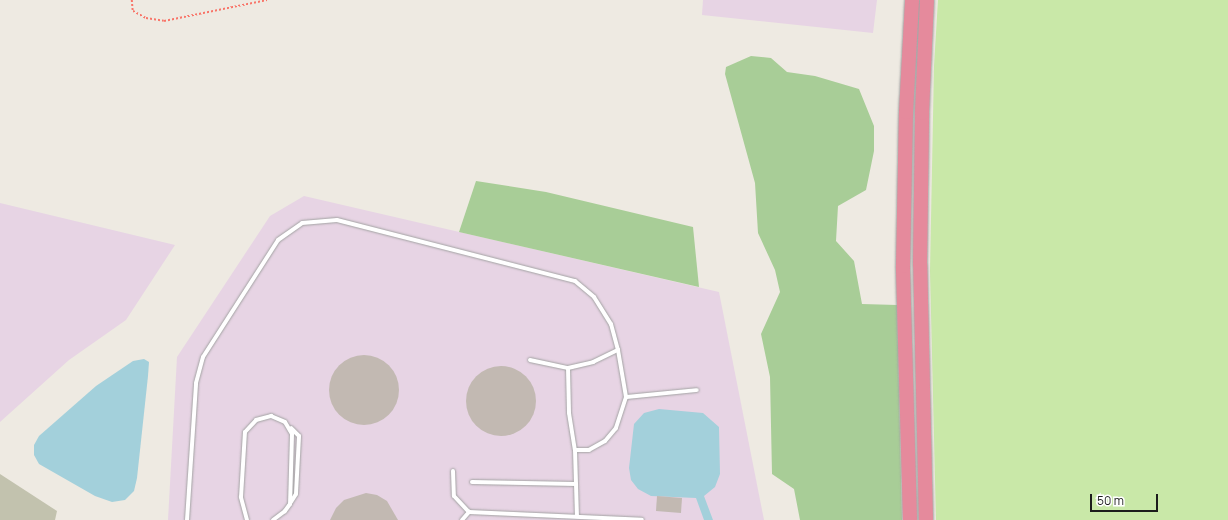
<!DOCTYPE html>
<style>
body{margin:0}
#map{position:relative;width:1228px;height:520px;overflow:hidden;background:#eeeae2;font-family:Manrope,sans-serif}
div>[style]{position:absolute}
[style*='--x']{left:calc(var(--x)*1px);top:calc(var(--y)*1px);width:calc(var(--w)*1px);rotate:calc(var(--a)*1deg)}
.industrial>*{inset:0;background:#e7d4e4}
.construction>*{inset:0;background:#c2c2ae}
.grass>*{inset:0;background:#c9e8a8}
.forest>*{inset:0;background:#a8cd97}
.water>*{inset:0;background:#a3d0db}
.building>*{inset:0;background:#c2b9b2}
.round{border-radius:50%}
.path>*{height:1.5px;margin-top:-0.75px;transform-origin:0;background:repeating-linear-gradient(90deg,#f87569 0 2px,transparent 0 4px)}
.roads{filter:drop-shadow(0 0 1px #a3a3a3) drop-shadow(0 0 1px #a3a3a3)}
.lane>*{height:4px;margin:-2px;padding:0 2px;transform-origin:2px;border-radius:2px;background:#fff}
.highway>*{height:14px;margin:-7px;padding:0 7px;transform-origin:7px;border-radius:7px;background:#e58a9c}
span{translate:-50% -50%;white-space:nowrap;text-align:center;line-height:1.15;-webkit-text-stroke:3.5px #fff;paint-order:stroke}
.scale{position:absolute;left:1090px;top:494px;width:68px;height:18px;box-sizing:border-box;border:2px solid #1c1c1c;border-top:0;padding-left:5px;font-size:12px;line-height:14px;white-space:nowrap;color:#1c1c1c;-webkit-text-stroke:3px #fff;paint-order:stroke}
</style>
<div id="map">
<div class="industrial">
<div style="clip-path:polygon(703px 0,877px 0,873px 33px,702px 15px)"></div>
<div style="clip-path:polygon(304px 196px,719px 292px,764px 520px,168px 520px,177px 357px,270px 216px)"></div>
<div style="clip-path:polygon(0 203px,175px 245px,126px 320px,69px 360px,0 422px)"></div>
</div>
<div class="construction">
<div style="clip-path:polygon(0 474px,57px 511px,55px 520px,0 520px)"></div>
</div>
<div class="grass">
<div style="clip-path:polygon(938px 0,1228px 0,1228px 520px,936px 520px,930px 271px,934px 66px)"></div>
</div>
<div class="forest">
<div style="clip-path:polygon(751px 56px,771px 58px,787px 72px,815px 76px,859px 89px,874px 126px,874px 151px,866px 190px,838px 206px,836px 241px,854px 261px,862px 304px,897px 305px,902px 520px,800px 520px,794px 489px,772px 474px,770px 377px,761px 334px,780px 292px,775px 270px,758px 233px,755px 183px,725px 74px,726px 67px)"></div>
<div style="clip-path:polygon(476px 181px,546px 192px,693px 227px,699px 287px,459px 232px)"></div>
</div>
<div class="water">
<div style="clip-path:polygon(144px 359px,149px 362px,148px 376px,137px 478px,134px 491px,125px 500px,112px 502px,95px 496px,39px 464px,34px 455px,34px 445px,39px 436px,96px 386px,133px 361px)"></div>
<div style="clip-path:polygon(659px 409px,703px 413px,719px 427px,720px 474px,715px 487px,704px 496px,713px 520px,704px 520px,696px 498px,651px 496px,638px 489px,631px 480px,629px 468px,634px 424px,644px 413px)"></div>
</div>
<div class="building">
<div class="round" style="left:329px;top:355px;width:70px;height:70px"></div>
<div class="round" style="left:466px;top:366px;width:70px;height:70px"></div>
<div style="clip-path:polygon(366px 493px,377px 495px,387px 501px,398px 520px,330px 520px,336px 508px,344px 500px)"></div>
<div style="clip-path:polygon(657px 496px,682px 498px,681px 513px,656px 511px)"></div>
</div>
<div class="path">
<div style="--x:132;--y:0;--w:11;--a:85"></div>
<div style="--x:133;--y:11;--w:15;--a:28"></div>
<div style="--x:146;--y:18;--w:18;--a:9"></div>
<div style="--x:164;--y:21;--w:105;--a:-11.5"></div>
</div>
<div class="roads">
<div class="lane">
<div style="--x:530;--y:360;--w:39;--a:12"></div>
<div style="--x:568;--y:368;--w:26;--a:-13"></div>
<div style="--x:593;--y:362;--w:28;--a:-26"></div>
<div style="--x:568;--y:368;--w:45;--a:88.7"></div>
<div style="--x:569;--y:413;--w:37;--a:81"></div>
<div style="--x:575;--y:450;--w:66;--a:88.3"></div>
<div style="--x:626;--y:397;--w:71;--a:-5.6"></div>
<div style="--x:453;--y:471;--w:25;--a:88"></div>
<div style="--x:454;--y:496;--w:22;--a:47"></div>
<div style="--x:469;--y:512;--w:173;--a:2.6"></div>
<div style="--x:472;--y:482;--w:104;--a:1.1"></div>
<div style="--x:291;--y:502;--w:9;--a:-58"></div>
<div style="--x:296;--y:494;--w:58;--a:-87"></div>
<div style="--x:299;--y:436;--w:11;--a:-135"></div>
<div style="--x:187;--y:520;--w:137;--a:-86.2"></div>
<div style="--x:196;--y:383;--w:27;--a:-75"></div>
<div style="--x:203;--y:357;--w:139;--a:-57.3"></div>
<div style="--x:278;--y:240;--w:29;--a:-35"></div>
<div style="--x:302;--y:223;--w:35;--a:-5"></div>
<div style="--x:337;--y:220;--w:246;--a:14.4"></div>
<div style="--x:575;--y:281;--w:25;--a:40"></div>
<div style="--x:594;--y:297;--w:32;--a:58"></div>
<div style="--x:611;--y:324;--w:27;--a:75"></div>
<div style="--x:618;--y:350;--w:48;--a:80.3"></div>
<div style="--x:626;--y:397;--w:33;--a:108"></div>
<div style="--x:616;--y:428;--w:17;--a:130"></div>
<div style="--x:605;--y:441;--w:18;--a:151"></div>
<div style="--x:589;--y:450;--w:14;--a:180"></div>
<div style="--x:247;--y:520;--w:24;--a:-105"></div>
<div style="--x:241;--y:497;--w:65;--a:-86.5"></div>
<div style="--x:245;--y:432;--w:16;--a:-47"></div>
<div style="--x:256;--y:420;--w:16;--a:-15"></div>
<div style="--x:271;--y:416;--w:15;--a:23"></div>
<div style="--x:285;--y:422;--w:14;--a:60"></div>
<div style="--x:292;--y:434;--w:70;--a:91.6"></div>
<div style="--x:290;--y:504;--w:9;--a:126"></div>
<div style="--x:285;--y:511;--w:15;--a:143"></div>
<div style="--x:462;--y:520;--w:11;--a:-49"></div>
</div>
<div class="highway">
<div style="--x:910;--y:520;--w:254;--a:-91.6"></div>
<div style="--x:903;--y:266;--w:154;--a:-88.9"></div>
<div style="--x:906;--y:112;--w:112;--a:-86.9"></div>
<div style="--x:926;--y:520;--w:256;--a:-91.3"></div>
<div style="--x:920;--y:264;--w:151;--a:-89.2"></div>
<div style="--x:922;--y:113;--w:113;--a:-87.5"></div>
</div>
</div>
<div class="scale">50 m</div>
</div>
